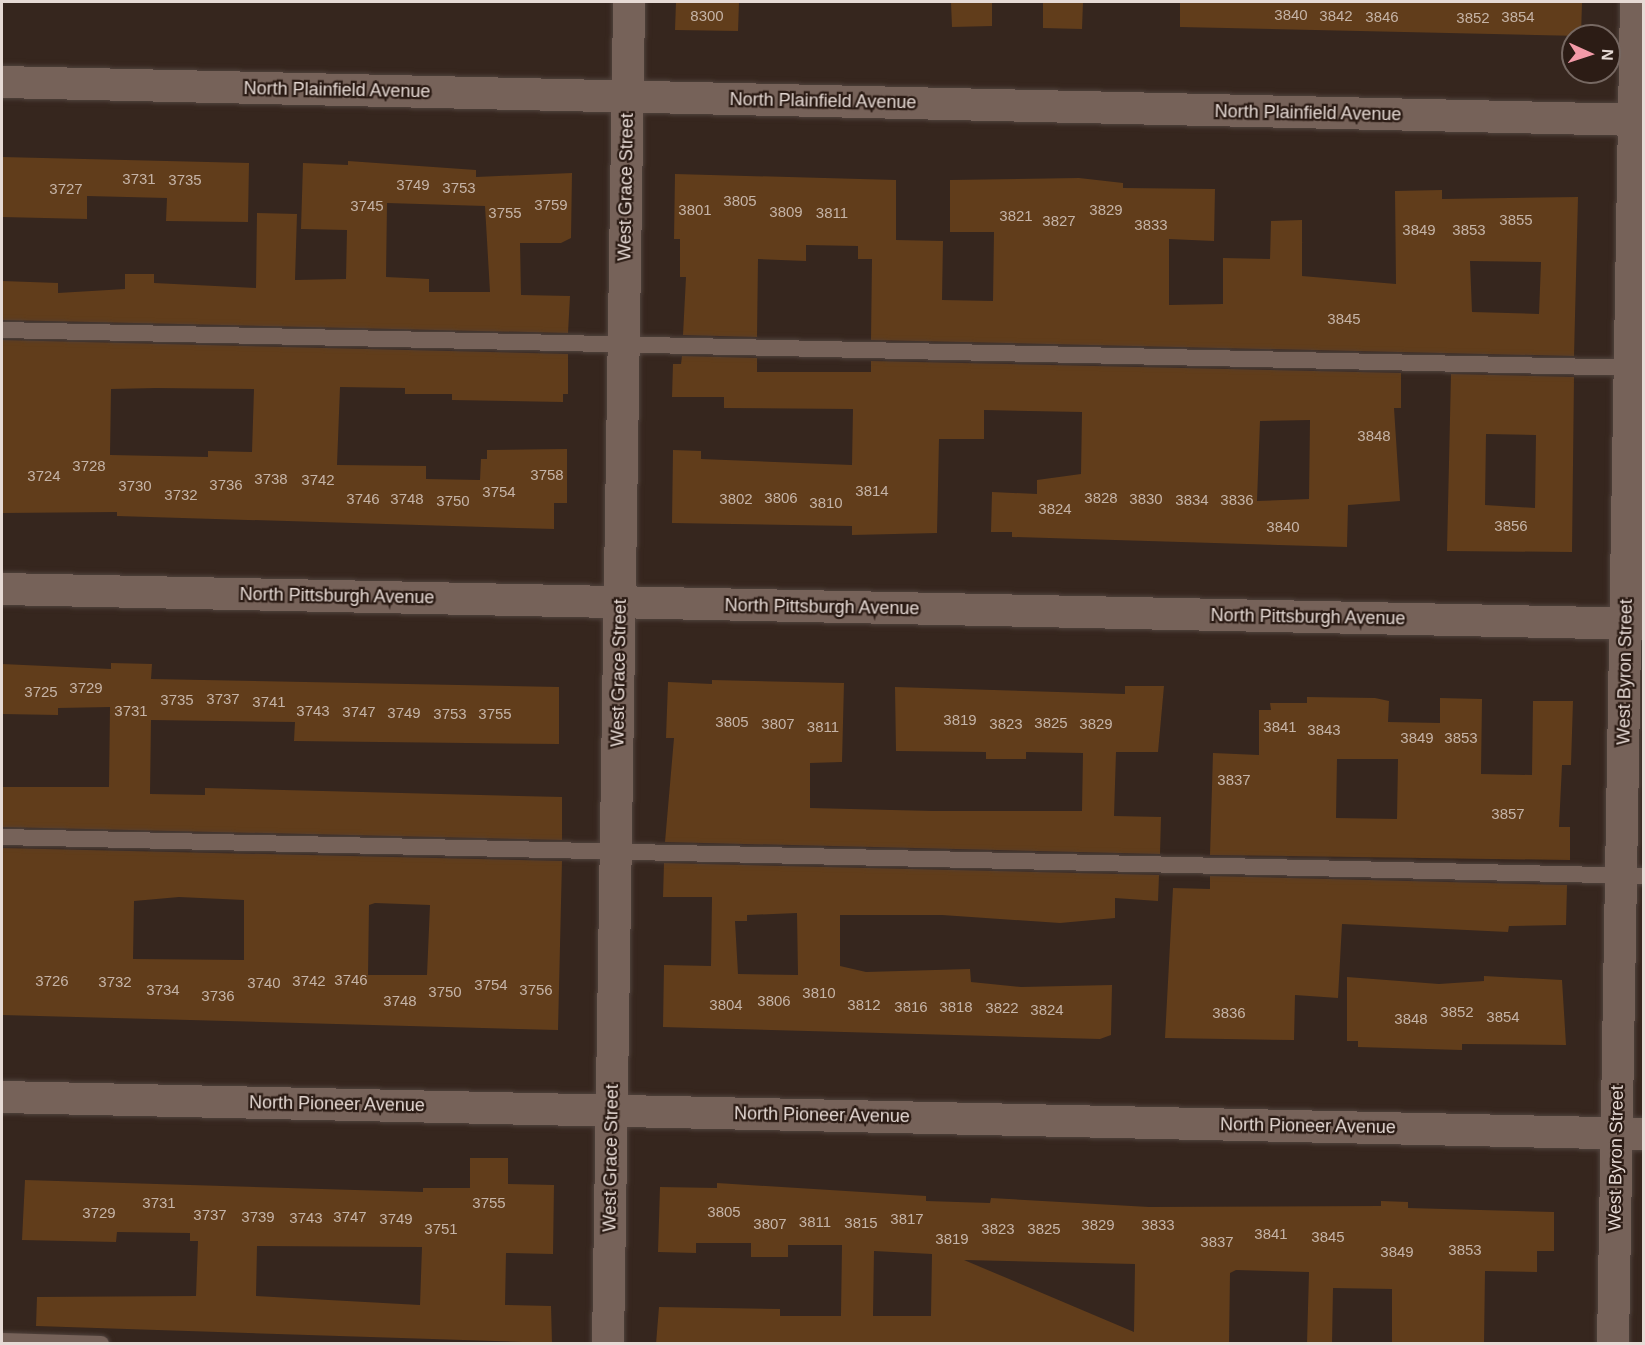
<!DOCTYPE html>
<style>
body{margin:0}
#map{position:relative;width:1645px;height:1345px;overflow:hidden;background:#36261e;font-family:Arial,sans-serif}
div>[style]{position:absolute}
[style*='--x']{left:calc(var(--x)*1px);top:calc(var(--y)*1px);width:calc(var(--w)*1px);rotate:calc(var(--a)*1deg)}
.building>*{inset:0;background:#613d1b}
.roads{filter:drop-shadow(0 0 2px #51433d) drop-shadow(0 0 2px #51433d)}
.service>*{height:16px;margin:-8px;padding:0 8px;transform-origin:8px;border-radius:8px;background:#766259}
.minor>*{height:32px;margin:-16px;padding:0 16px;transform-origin:16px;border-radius:16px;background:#766259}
span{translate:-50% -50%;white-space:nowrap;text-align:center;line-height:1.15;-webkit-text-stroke:4.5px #2c1c15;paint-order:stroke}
.number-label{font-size:15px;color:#c5b3a6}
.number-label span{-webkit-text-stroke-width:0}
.street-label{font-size:18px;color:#e6dad5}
.frame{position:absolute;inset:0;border:3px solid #e6dad5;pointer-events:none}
.north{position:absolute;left:1561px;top:24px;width:60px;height:60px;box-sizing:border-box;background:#2c1c15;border:2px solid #766862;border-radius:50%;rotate:93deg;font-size:16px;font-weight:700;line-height:24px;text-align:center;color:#e6dad5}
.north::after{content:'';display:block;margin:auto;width:21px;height:27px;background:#f39aa8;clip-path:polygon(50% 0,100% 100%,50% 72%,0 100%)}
</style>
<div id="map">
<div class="building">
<div style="clip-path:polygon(676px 2px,739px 2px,738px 31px,675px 30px)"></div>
<div style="clip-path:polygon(951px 2px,992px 2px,992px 26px,952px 27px)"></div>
<div style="clip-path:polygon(1043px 2px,1083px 2px,1082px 29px,1043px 28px)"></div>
<div style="clip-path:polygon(1180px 2px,1582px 2px,1581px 36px,1180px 27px)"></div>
<div style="clip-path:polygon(2px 157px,249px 163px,248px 222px,166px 221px,167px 198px,87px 196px,87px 219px,2px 217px)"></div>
<div style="clip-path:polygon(evenodd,348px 161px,476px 170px,476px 177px,572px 173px,571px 238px,561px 243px,520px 243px,521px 295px,570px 296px,568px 333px,2px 320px,2px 281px,58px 283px,58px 293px,125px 289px,125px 274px,154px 274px,154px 283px,256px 288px,257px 213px,297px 214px,295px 280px,346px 279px,347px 230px,301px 229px,303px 163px,348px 165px,348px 161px,387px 203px,485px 206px,490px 292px,429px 292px,429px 279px,386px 277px,387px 203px)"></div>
<div style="clip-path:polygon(evenodd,675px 174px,896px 180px,896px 240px,943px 241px,942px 300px,993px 301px,994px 232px,950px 232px,950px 180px,1079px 178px,1123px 183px,1123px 188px,1215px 189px,1214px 241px,1169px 239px,1169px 305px,1223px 304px,1223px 258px,1270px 259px,1271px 221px,1302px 220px,1302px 276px,1396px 284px,1395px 191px,1442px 190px,1442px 199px,1578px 197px,1574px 356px,871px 340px,872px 259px,858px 259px,858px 246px,806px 245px,806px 261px,758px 259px,757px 337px,683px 335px,686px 277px,680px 277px,680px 239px,674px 239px,675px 174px,1470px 261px,1541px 262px,1539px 314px,1472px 312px,1470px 261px)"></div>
<div style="clip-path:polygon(evenodd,2px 340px,568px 354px,568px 394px,563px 394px,563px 402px,452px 400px,452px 394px,405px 394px,405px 388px,340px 387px,337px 465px,426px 466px,426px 479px,480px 480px,481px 459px,487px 459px,487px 450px,567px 449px,567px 503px,554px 503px,554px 529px,117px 516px,117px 512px,2px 513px,2px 340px,156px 388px,254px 389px,252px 452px,208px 451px,208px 457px,110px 455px,111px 389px,156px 388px)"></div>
<div style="clip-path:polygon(evenodd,682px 356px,757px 358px,757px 372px,871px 372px,871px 361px,1401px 373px,1401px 408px,1394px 408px,1400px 501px,1348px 505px,1347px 547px,1012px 537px,1012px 532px,991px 532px,992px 492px,1037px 494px,1037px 480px,1081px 474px,1082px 412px,984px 410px,984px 439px,939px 439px,937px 533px,852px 535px,852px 526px,672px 523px,673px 450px,701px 451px,701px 459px,852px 465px,853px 409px,724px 408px,724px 397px,672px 397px,673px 364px,681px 364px,682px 356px,1310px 420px,1309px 499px,1257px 501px,1260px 421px,1310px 420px)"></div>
<div style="clip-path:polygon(evenodd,1451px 374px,1574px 377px,1572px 552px,1447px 551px,1451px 374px,1486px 434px,1536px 435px,1535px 508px,1485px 505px,1486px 434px)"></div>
<div style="clip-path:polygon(111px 663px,152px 664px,151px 679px,559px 687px,559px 744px,294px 741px,295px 722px,151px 720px,150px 794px,205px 795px,205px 788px,562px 797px,562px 840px,2px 827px,2px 787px,109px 787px,110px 707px,58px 708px,58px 715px,2px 714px,2px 664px,111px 669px)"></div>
<div style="clip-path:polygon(712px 680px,844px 683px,842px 762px,810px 763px,810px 808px,933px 811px,1082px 811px,1083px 753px,1026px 752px,1026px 759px,986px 759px,986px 752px,896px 751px,895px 687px,1125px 694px,1125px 686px,1164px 686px,1158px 752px,1116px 752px,1114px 816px,1161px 817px,1160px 854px,665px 842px,674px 738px,666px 738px,668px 682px,712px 684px)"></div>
<div style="clip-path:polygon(evenodd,1307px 697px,1375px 698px,1389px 701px,1388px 722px,1440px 723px,1440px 698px,1482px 699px,1481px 774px,1532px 775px,1533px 701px,1573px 701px,1571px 765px,1562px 765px,1559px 827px,1570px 827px,1570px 860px,1210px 855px,1213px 753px,1259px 755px,1259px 710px,1271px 710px,1270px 703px,1307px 703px,1307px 697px,1337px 759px,1398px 759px,1397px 819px,1336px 818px,1337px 759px)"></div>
<div style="clip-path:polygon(evenodd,2px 848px,562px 861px,558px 1030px,2px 1015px,2px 848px,179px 897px,244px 900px,244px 960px,133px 959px,134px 901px,179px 897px,2px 848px,375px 903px,430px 905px,427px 975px,368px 975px,369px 905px,375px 903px)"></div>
<div style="clip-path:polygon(evenodd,664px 863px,1159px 875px,1158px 901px,1115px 898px,1115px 918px,1060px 923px,942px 915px,840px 915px,840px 966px,866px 972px,970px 969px,971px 982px,1021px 987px,1112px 985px,1111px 1035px,1100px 1039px,663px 1027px,664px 965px,711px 966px,712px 897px,663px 897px,664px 863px,797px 913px,798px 975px,738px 974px,735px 921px,747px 921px,747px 915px,797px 913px)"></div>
<div style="clip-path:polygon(1210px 876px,1567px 885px,1566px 925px,1509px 926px,1508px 932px,1342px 924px,1338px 998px,1295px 995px,1294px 1040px,1165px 1038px,1173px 888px,1210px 889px)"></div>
<div style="clip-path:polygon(1484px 976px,1562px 980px,1566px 1045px,1462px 1044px,1462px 1050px,1358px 1047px,1358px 1041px,1347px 1041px,1347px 977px,1439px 984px,1484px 981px)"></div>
<div style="clip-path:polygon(evenodd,470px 1158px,508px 1158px,508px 1184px,554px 1185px,553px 1254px,506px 1253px,505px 1305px,551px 1306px,552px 1343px,36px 1326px,37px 1297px,196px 1296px,198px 1241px,190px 1241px,190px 1233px,117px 1232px,116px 1242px,22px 1240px,25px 1180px,423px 1192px,423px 1188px,470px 1188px,470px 1158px,257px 1246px,422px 1247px,420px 1305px,256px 1296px,257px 1246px)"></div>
<div style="clip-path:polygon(evenodd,717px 1183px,926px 1196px,926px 1201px,990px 1203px,991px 1198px,1149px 1207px,1381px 1206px,1381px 1201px,1408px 1202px,1408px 1208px,1554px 1212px,1554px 1251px,1537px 1251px,1537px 1272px,1485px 1271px,1484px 1344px,1392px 1344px,1392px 1289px,1333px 1288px,1332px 1344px,1307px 1344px,1309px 1272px,1236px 1270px,1230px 1273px,1229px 1344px,656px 1344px,659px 1307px,780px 1309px,780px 1316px,841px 1316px,842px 1245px,788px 1245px,788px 1257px,751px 1257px,751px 1243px,696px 1243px,696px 1253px,658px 1252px,660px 1187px,717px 1188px,717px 1183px,874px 1251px,932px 1254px,931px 1316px,873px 1316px,874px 1251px,717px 1183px,964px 1260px,1135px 1264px,1134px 1332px,964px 1260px)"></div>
</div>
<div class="roads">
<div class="service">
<div style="--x:2;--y:330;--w:1633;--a:1.33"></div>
<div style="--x:2;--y:837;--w:1642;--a:1.36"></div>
<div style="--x:2;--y:1341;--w:99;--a:1.7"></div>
</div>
<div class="minor">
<div style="--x:2;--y:82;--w:1642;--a:1.33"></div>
<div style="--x:2;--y:589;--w:1642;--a:1.22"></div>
<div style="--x:2;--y:1097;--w:1642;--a:1.29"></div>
<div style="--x:608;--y:1344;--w:1342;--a:-89.1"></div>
<div style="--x:1613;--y:1344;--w:1342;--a:-89.02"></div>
</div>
</div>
<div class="number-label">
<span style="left:1291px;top:15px">3840</span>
<span style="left:707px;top:16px">8300</span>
<span style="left:1336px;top:16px">3842</span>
<span style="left:1382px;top:17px">3846</span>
<span style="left:1518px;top:17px">3854</span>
<span style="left:1473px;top:18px">3852</span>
<span style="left:139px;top:179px">3731</span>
<span style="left:185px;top:180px">3735</span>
<span style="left:413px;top:185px">3749</span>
<span style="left:459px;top:188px">3753</span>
<span style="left:66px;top:189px">3727</span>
<span style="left:740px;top:201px">3805</span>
<span style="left:551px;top:205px">3759</span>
<span style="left:367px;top:206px">3745</span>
<span style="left:695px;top:210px">3801</span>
<span style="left:1106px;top:210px">3829</span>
<span style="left:786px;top:212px">3809</span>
<span style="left:505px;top:213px">3755</span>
<span style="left:832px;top:213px">3811</span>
<span style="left:1016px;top:216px">3821</span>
<span style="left:1516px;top:220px">3855</span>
<span style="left:1059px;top:221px">3827</span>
<span style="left:1151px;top:225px">3833</span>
<span style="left:1419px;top:230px">3849</span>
<span style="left:1469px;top:230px">3853</span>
<span style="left:1344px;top:319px">3845</span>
<span style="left:1374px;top:436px">3848</span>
<span style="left:89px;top:466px">3728</span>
<span style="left:547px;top:475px">3758</span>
<span style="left:44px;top:476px">3724</span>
<span style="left:271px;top:479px">3738</span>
<span style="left:318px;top:480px">3742</span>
<span style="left:226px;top:485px">3736</span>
<span style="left:135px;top:486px">3730</span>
<span style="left:872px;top:491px">3814</span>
<span style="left:499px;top:492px">3754</span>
<span style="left:181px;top:495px">3732</span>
<span style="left:781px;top:498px">3806</span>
<span style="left:1101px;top:498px">3828</span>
<span style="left:363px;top:499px">3746</span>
<span style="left:407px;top:499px">3748</span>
<span style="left:736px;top:499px">3802</span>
<span style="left:1146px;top:499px">3830</span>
<span style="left:1192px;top:500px">3834</span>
<span style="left:1237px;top:500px">3836</span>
<span style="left:453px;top:501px">3750</span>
<span style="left:826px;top:503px">3810</span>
<span style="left:1055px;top:509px">3824</span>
<span style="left:1511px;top:526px">3856</span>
<span style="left:1283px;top:527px">3840</span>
<span style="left:86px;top:688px">3729</span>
<span style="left:41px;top:692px">3725</span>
<span style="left:223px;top:699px">3737</span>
<span style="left:177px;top:700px">3735</span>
<span style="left:269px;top:702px">3741</span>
<span style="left:131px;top:711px">3731</span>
<span style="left:313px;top:711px">3743</span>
<span style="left:359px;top:712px">3747</span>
<span style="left:404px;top:713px">3749</span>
<span style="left:450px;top:714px">3753</span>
<span style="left:495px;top:714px">3755</span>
<span style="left:960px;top:720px">3819</span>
<span style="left:732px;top:722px">3805</span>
<span style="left:1051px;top:723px">3825</span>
<span style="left:778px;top:724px">3807</span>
<span style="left:1006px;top:724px">3823</span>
<span style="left:1096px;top:724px">3829</span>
<span style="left:823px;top:727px">3811</span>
<span style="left:1280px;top:727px">3841</span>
<span style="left:1324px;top:730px">3843</span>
<span style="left:1417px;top:738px">3849</span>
<span style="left:1461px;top:738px">3853</span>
<span style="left:1234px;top:780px">3837</span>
<span style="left:1508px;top:814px">3857</span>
<span style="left:351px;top:980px">3746</span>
<span style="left:52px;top:981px">3726</span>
<span style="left:309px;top:981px">3742</span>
<span style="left:115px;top:982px">3732</span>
<span style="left:264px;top:983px">3740</span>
<span style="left:491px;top:985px">3754</span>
<span style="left:163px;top:990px">3734</span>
<span style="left:536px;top:990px">3756</span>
<span style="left:445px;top:992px">3750</span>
<span style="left:819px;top:993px">3810</span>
<span style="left:218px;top:996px">3736</span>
<span style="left:400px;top:1001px">3748</span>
<span style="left:774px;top:1001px">3806</span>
<span style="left:726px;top:1005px">3804</span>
<span style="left:864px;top:1005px">3812</span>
<span style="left:911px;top:1007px">3816</span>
<span style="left:956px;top:1007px">3818</span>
<span style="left:1002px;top:1008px">3822</span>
<span style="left:1047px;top:1010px">3824</span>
<span style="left:1457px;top:1012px">3852</span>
<span style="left:1229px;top:1013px">3836</span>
<span style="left:1503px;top:1017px">3854</span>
<span style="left:1411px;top:1019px">3848</span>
<span style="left:159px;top:1203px">3731</span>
<span style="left:489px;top:1203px">3755</span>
<span style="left:724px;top:1212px">3805</span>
<span style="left:99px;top:1213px">3729</span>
<span style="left:210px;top:1215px">3737</span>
<span style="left:258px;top:1217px">3739</span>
<span style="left:350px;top:1217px">3747</span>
<span style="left:306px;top:1218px">3743</span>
<span style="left:396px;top:1219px">3749</span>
<span style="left:907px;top:1219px">3817</span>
<span style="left:815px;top:1222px">3811</span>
<span style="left:861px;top:1223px">3815</span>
<span style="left:770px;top:1224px">3807</span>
<span style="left:1098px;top:1225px">3829</span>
<span style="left:1158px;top:1225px">3833</span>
<span style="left:441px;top:1229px">3751</span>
<span style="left:998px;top:1229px">3823</span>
<span style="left:1044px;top:1229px">3825</span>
<span style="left:1271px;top:1234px">3841</span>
<span style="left:1328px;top:1237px">3845</span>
<span style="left:952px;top:1239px">3819</span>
<span style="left:1217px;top:1242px">3837</span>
<span style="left:1465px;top:1250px">3853</span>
<span style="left:1397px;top:1252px">3849</span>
</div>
<div class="street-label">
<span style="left:337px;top:90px;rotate:1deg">North Plainfield Avenue</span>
<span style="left:823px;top:101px;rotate:1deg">North Plainfield Avenue</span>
<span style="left:1308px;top:113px;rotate:1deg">North Plainfield Avenue</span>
<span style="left:626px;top:187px;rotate:-89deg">West Grace Street</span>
<span style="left:337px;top:596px;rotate:1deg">North Pittsburgh Avenue</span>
<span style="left:822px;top:607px;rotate:1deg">North Pittsburgh Avenue</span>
<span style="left:1308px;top:617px;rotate:1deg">North Pittsburgh Avenue</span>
<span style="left:1625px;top:672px;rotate:-89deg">West Byron Street</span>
<span style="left:619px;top:673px;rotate:-89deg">West Grace Street</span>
<span style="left:337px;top:1104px;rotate:1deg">North Pioneer Avenue</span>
<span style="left:822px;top:1115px;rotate:1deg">North Pioneer Avenue</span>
<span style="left:1308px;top:1126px;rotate:1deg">North Pioneer Avenue</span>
<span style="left:611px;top:1158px;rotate:-89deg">West Grace Street</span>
<span style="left:1616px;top:1158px;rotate:-89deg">West Byron Street</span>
</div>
<div class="frame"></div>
<div class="north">N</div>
</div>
